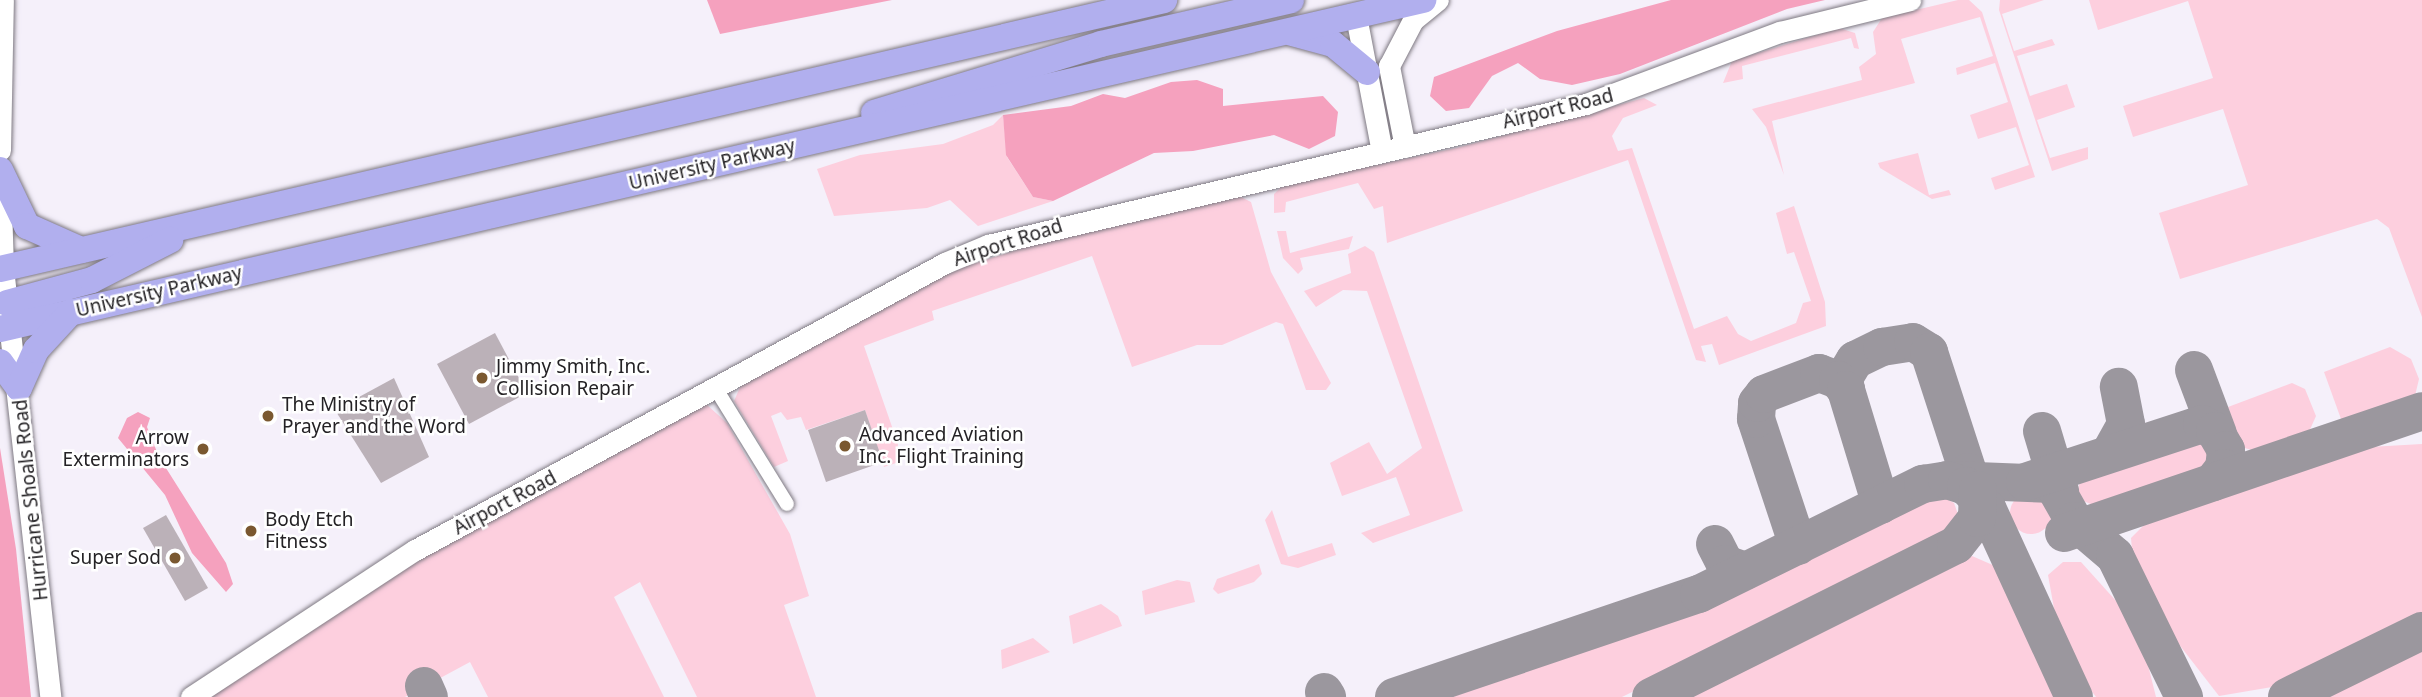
<!DOCTYPE html>
<style>
body{margin:0}
#map{position:relative;width:2422px;height:697px;overflow:hidden;background:#f5f0fa;font-family:"Noto Sans",sans-serif}
div>[style]{position:absolute}
[style*='--x']{left:calc(var(--x)*1px);top:calc(var(--y)*1px);width:calc(var(--w)*1px);rotate:calc(var(--a)*1deg)}
.green>*{inset:0;background:#fdcfde}
.round{border-radius:50%}
.forest>*{inset:0;background:#f5a1be}
.taxiway>*{height:38px;margin:-19px;padding:0 19px;transform-origin:19px;border-radius:19px;background:#9b979e}
.building>*{inset:0;background:#bbb1b8}
.roads{filter:drop-shadow(0 0 2px #7e7982) drop-shadow(0 0 2px #7e7982)}
.street>*{height:14px;margin:-7px;padding:0 7px;transform-origin:7px;border-radius:7px;background:#fff}
.secondary>*{height:21px;margin:-10.5px;padding:0 10.5px;transform-origin:10.5px;border-radius:10.5px;background:#fff}
.highway>*{height:26px;margin:-13px;padding:0 13px;transform-origin:13px;border-radius:13px;background:#b1afee}
.dots>*{width:19px;height:19px;translate:-50% -50%;box-sizing:border-box;border:4px solid #fff;border-radius:50%}
span{translate:-50% -50%;white-space:nowrap;text-align:center;line-height:1.15;-webkit-text-stroke:5px #fff;paint-order:stroke}
.street-label{font-size:19px;color:#242225}
.poi-label{font-size:19px;color:#242225}
.left{translate:0 -50%;text-align:left}
.right{translate:-100% -50%;text-align:right}
</style>
<div id="map">
<div class="green">
<div style="clip-path:polygon(1958px 0,1969px 0,1982px 12px,2035px 177px,1995px 190px,1991px 178px,2029px 165px,2016px 127px,1978px 139px,1970px 115px,2008px 102px,1995px 63px,1957px 75px,1956px 68px,1993px 56px,1980px 17px,1901px 39px,1915px 83px,1772px 121px,1784px 175px,1766px 127px,1752px 109px,1862px 80px,1859px 67px,1876px 54px,1873px 32px,1882px 18px)"></div>
<div style="clip-path:polygon(2000px 0,2044px 0,2002px 14px,2014px 51px,2052px 39px,2055px 45px,2017px 56px,2030px 96px,2067px 84px,2075px 107px,2037px 120px,2050px 158px,2088px 147px,2088px 159px,2052px 171px,1999px 10px)"></div>
<div style="clip-path:polygon(2089px 0,2422px 0,2422px 317px,2389px 228px,2377px 219px,2180px 279px,2159px 213px,2248px 185px,2223px 109px,2133px 137px,2123px 106px,2213px 78px,2188px 1px,2098px 30px)"></div>
<div style="clip-path:polygon(1839px 28px,1855px 33px,1859px 49px,1854px 48px,1851px 38px,1742px 66px,1743px 79px,1723px 83px,1732px 61px)"></div>
<div style="clip-path:polygon(1644px 98px,1657px 105px,1623px 118px,1612px 136px,1618px 151px,1632px 148px,1694px 329px,1727px 316px,1738px 334px,1751px 341px,1796px 323px,1803px 303px,1811px 301px,1794px 252px,1787px 254px,1776px 213px,1794px 206px,1825px 302px,1826px 326px,1719px 365px,1712px 344px,1701px 346px,1706px 362px,1696px 360px,1628px 160px,1387px 243px,1383px 206px,1374px 209px,1358px 183px,1286px 202px,1285px 212px,1274px 213px,1274px 194px,1283px 185px,1456px 148px)"></div>
<div style="clip-path:polygon(1003px 115px,1007px 157px,1033px 197px,1053px 201px,978px 226px,950px 200px,927px 208px,834px 216px,817px 169px,860px 155px,943px 144px,993px 125px)"></div>
<div style="clip-path:polygon(1918px 153px,1929px 195px,1949px 190px,1951px 195px,1932px 199px,1880px 168px,1878px 163px)"></div>
<div style="clip-path:polygon(1237px 195px,1251px 202px,1271px 272px,1331px 383px,1326px 390px,1306px 390px,1283px 324px,1276px 322px,1222px 345px,1197px 345px,1132px 367px,1092px 256px,932px 311px,934px 320px,864px 346px,898px 444px,896px 463px,884px 467px,865px 410px,806px 430px,801px 417px,787px 420px,781px 412px,771px 416px,788px 461px,774px 467px,734px 401px,741px 385px,956px 269px,1061px 236px)"></div>
<div style="clip-path:polygon(1286px 231px,1290px 253px,1353px 236px,1349px 249px,1300px 258px,1303px 269px,1298px 274px,1283px 258px,1277px 231px)"></div>
<div style="clip-path:polygon(1365px 246px,1374px 252px,1463px 511px,1373px 543px,1361px 533px,1410px 515px,1396px 477px,1342px 496px,1330px 463px,1369px 442px,1387px 474px,1422px 448px,1367px 291px,1343px 290px,1316px 307px,1304px 291px,1351px 273px,1348px 254px)"></div>
<div style="clip-path:polygon(2390px 347px,2411px 359px,2419px 379px,2414px 400px,2352px 422px,2341px 419px,2324px 372px)"></div>
<div style="clip-path:polygon(2292px 383px,2305px 389px,2316px 416px,2308px 434px,2259px 452px,2241px 447px,2228px 407px)"></div>
<div style="clip-path:polygon(706px 404px,727px 423px,790px 534px,809px 596px,784px 605px,816px 697px,697px 697px,640px 582px,614px 597px,664px 697px,488px 697px,470px 662px,405px 697px,204px 697px,363px 589px)"></div>
<div style="clip-path:polygon(2197px 437px,2211px 444px,2215px 457px,2204px 472px,2098px 507px,2076px 498px,2081px 477px)"></div>
<div style="clip-path:polygon(2422px 444px,2422px 614px,2272px 687px,2219px 696px,2171px 634px,2133px 562px,2131px 538px,2152px 517px,2352px 448px)"></div>
<div class="round" style="left:2010px;top:492px;width:42px;height:42px"></div>
<div style="clip-path:polygon(1940px 495px,1954px 503px,1959px 517px,1946px 536px,1622px 697px,1422px 697px,1725px 596px)"></div>
<div style="clip-path:polygon(1272px 510px,1288px 557px,1332px 543px,1336px 555px,1298px 568px,1281px 564px,1265px 520px)"></div>
<div style="clip-path:polygon(1972px 556px,1995px 566px,2060px 697px,1677px 697px)"></div>
<div style="clip-path:polygon(2063px 562px,2081px 562px,2117px 602px,2146px 657px,2156px 697px,2096px 697px,2088px 686px,2057px 625px,2048px 575px)"></div>
<div style="clip-path:polygon(1259px 564px,1262px 574px,1254px 582px,1218px 594px,1213px 589px,1217px 579px)"></div>
<div style="clip-path:polygon(1177px 580px,1190px 582px,1195px 602px,1145px 615px,1142px 591px)"></div>
<div style="clip-path:polygon(1101px 604px,1118px 616px,1122px 626px,1073px 644px,1069px 616px)"></div>
<div style="clip-path:polygon(1033px 638px,1050px 652px,1002px 669px,1001px 650px)"></div>
<div style="clip-path:polygon(2422px 646px,2422px 697px,2323px 697px,2366px 674px)"></div>
</div>
<div class="forest">
<div style="clip-path:polygon(707px 0,892px 0,720px 34px)"></div>
<div style="clip-path:polygon(1671px 0,1825px 0,1787px 9px,1620px 74px,1572px 85px,1540px 79px,1518px 63px,1492px 76px,1469px 108px,1446px 111px,1430px 96px,1434px 77px,1557px 31px)"></div>
<div style="clip-path:polygon(1197px 80px,1223px 89px,1223px 106px,1323px 96px,1338px 112px,1335px 136px,1309px 149px,1274px 135px,1193px 151px,1154px 153px,1053px 201px,1033px 197px,1006px 155px,1003px 115px,1071px 106px,1103px 94px,1125px 98px,1171px 82px)"></div>
<div style="clip-path:polygon(138px 412px,150px 418px,147px 427px,159px 457px,226px 563px,233px 584px,226px 592px,192px 553px,165px 495px,118px 438px,127px 418px)"></div>
<div style="clip-path:polygon(0 448px,16px 549px,31px 697px,0 697px)"></div>
</div>
<div class="taxiway">
<div style="--x:2194;--y:370;--w:68;--a:69.4"></div>
<div style="--x:1846;--y:390;--w:12;--a:-99"></div>
<div style="--x:1844;--y:378;--w:21;--a:-59"></div>
<div style="--x:1855;--y:360;--w:30;--a:-26"></div>
<div style="--x:1882;--y:347;--w:31;--a:-9"></div>
<div style="--x:1913;--y:342;--w:19;--a:32"></div>
<div style="--x:1929;--y:352;--w:126;--a:72"></div>
<div style="--x:1968;--y:472;--w:32;--a:62"></div>
<div style="--x:2042;--y:431;--w:63;--a:73.3"></div>
<div style="--x:2110;--y:453;--w:33;--a:-61"></div>
<div style="--x:2126;--y:424;--w:38;--a:-101"></div>
<div style="--x:1951;--y:480;--w:102;--a:2.2"></div>
<div style="--x:2053;--y:484;--w:43;--a:60.4"></div>
<div style="--x:2074;--y:521;--w:54;--a:40.5"></div>
<div style="--x:2115;--y:556;--w:157;--a:63.9"></div>
<div style="--x:2025;--y:482;--w:186;--a:-18.1"></div>
<div style="--x:2202;--y:424;--w:15;--a:28"></div>
<div style="--x:2215;--y:431;--w:22;--a:60"></div>
<div style="--x:2226;--y:450;--w:18;--a:96"></div>
<div style="--x:2224;--y:468;--w:18;--a:128"></div>
<div style="--x:2064;--y:533;--w:378;--a:-18.8"></div>
<div style="--x:1715;--y:544;--w:22;--a:63"></div>
<div style="--x:1725;--y:564;--w:21;--a:19"></div>
<div style="--x:1798;--y:546;--w:134;--a:-108.3"></div>
<div style="--x:1756;--y:419;--w:16;--a:-86"></div>
<div style="--x:1757;--y:403;--w:11;--a:-52"></div>
<div style="--x:1764;--y:394;--w:59;--a:-20.9"></div>
<div style="--x:1819;--y:373;--w:20;--a:20"></div>
<div style="--x:1838;--y:380;--w:13;--a:51"></div>
<div style="--x:1846;--y:390;--w:120;--a:73.1"></div>
<div style="--x:424;--y:686;--w:12;--a:66"></div>
<div style="--x:1324;--y:692;--w:6;--a:59"></div>
<div style="--x:1394;--y:697;--w:322;--a:-18.7"></div>
<div style="--x:1699;--y:594;--w:250;--a:-26.2"></div>
<div style="--x:1923;--y:484;--w:24;--a:-9"></div>
<div style="--x:1947;--y:480;--w:20;--a:18"></div>
<div style="--x:1966;--y:486;--w:30;--a:46"></div>
<div style="--x:1987;--y:508;--w:208;--a:65.3"></div>
<div style="--x:1651;--y:697;--w:341;--a:-26.5"></div>
<div style="--x:1956;--y:545;--w:34;--a:-52"></div>
<div style="--x:1977;--y:518;--w:28;--a:-88"></div>
<div style="--x:2287;--y:697;--w:150;--a:-26.1"></div>
</div>
<div class="building">
<div style="clip-path:polygon(495px 333px,527px 393px,469px 424px,437px 364px)"></div>
<div style="clip-path:polygon(394px 378px,429px 457px,381px 483px,335px 410px)"></div>
<div style="clip-path:polygon(865px 410px,883px 462px,826px 482px,808px 430px)"></div>
<div style="clip-path:polygon(166px 515px,208px 588px,185px 601px,143px 528px)"></div>
</div>
<div class="roads">
<div class="street">
<div style="--x:716;--y:389;--w:135;--a:58.3"></div>
</div>
<div class="secondary">
<div style="--x:1356;--y:16;--w:138;--a:79.2"></div>
<div style="--x:1405;--y:147;--w:83;--a:-101.2"></div>
<div style="--x:1389;--y:66;--w:52;--a:-62.4"></div>
<div style="--x:1413;--y:20;--w:32;--a:-39"></div>
<div style="--x:0;--y:150;--w:150;--a:-88.9"></div>
<div style="--x:0;--y:177;--w:91;--a:88.1"></div>
<div style="--x:3;--y:268;--w:432;--a:83.7"></div>
<div style="--x:191;--y:697;--w:268;--a:-33.3"></div>
<div style="--x:415;--y:550;--w:603;--a:-28.44"></div>
<div style="--x:945;--y:263;--w:47;--a:-22.7"></div>
<div style="--x:988;--y:245;--w:614;--a:-13.27"></div>
<div style="--x:1586;--y:104;--w:207;--a:-20.4"></div>
<div style="--x:1780;--y:32;--w:134;--a:-13.8"></div>
</div>
<div class="highway">
<div style="--x:1292;--y:33;--w:42;--a:15"></div>
<div style="--x:1333;--y:44;--w:44;--a:39.5"></div>
<div style="--x:874;--y:113;--w:237;--a:-16.9"></div>
<div style="--x:1101;--y:44;--w:195;--a:-13"></div>
<div style="--x:0;--y:170;--w:62;--a:64.3"></div>
<div style="--x:27;--y:226;--w:59;--a:24"></div>
<div style="--x:0;--y:269;--w:1195;--a:-13.01"></div>
<div style="--x:7;--y:303;--w:88;--a:-15.1"></div>
<div style="--x:92;--y:280;--w:88;--a:-27.1"></div>
<div style="--x:0;--y:329;--w:1461;--a:-13.02"></div>
<div style="--x:0;--y:362;--w:32;--a:54"></div>
<div style="--x:19;--y:388;--w:42;--a:-65.9"></div>
<div style="--x:36;--y:350;--w:52;--a:-47.4"></div>
</div>
</div>
<div class="dots">
<div style="left:482px;top:378px;background:#7a5830"></div>
<div style="left:268px;top:416px;background:#7a5830"></div>
<div style="left:845px;top:446px;background:#7a5830"></div>
<div style="left:203px;top:449px;background:#7a5830"></div>
<div style="left:251px;top:531px;background:#7a5830"></div>
<div style="left:175px;top:558px;background:#7a5830"></div>
</div>
<div class="street-label">
<span style="left:1558px;top:109px;rotate:-14deg">Airport Road</span>
<span style="left:712px;top:165px;rotate:-13deg">University Parkway</span>
<span style="left:1008px;top:243px;rotate:-18deg">Airport Road</span>
<span style="left:159px;top:292px;rotate:-13deg">University Parkway</span>
<span style="left:31px;top:500px;rotate:-96deg">Hurricane Shoals Road</span>
<span style="left:505px;top:503px;rotate:-28deg">Airport Road</span>
</div>
<div class="poi-label">
<span class="left" style="left:496px;top:378px">Jimmy Smith, Inc.<br>Collision Repair</span>
<span class="left" style="left:282px;top:416px">The Ministry of<br>Prayer and the Word</span>
<span class="left" style="left:859px;top:446px">Advanced Aviation<br>Inc. Flight Training</span>
<span class="right" style="left:189px;top:449px">Arrow<br>Exterminators</span>
<span class="left" style="left:265px;top:531px">Body Etch<br>Fitness</span>
<span class="right" style="left:161px;top:558px">Super Sod</span>
</div>
</div>
